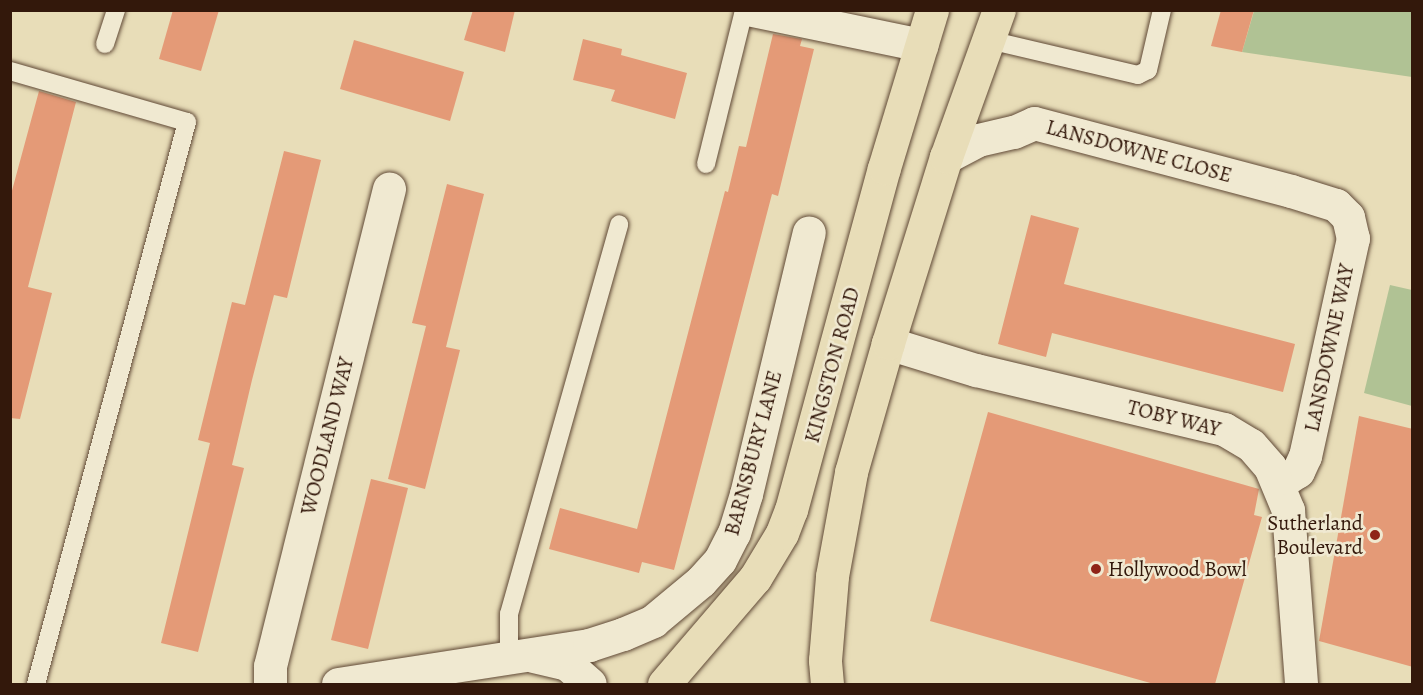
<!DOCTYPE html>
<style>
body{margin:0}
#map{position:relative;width:1423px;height:695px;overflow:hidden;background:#e8ddb8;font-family:Alegreya,serif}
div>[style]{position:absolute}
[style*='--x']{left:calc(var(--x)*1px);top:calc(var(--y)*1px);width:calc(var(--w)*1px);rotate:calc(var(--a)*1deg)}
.green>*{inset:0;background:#b0c294}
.building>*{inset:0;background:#e49a77}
.roads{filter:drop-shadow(0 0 2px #604936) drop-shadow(0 0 2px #604936)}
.lane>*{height:18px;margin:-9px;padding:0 9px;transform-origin:9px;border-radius:9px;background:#f0e9d1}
.street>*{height:33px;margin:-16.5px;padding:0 16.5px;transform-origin:16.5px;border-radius:16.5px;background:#f0e9d1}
.highway>*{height:33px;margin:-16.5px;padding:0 16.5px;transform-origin:16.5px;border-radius:16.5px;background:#e8ddb8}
.dots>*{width:16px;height:16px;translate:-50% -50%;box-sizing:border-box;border:3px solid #f0e9d1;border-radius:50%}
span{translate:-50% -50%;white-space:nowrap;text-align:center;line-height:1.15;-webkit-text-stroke:5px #f0e9d1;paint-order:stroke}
.street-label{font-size:21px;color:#33180b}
.poi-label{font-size:21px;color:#33180b}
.right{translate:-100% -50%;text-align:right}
.left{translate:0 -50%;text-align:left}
.frame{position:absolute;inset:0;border:12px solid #33180b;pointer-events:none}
</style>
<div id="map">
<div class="green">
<div style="clip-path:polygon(1254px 11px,1412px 11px,1412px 77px,1242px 52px)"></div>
<div style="clip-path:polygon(1390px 285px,1412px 290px,1412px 406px,1364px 393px)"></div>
</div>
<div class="building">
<div style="clip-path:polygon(173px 10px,219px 10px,201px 71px,159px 59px)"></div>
<div style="clip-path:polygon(473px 10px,515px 10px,505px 52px,464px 40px)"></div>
<div style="clip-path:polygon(1221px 10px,1254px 10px,1242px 52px,1211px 46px)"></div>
<div style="clip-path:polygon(773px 34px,802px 39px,800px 46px,814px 49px,778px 196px,772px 194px,674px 570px,642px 562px,639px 573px,549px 549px,560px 508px,637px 529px,725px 191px,728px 192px,739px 146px,746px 147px)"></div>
<div style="clip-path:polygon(583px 39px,622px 49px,621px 55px,687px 73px,675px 119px,611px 101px,615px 90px,573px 80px)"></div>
<div style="clip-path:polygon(354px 40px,464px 72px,450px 121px,340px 89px)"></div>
<div style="clip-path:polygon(39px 91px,76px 102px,28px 287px,52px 293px,20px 419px,10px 418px,10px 198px)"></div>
<div style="clip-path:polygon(284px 151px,321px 160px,287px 298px,274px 295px,252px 380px,232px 465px,244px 468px,198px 652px,161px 643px,210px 443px,198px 440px,232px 302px,245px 305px)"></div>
<div style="clip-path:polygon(447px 184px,484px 194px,446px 347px,460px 350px,425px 489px,388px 479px,426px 326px,412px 323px)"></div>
<div style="clip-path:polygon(1031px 215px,1079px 228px,1064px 284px,1295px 344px,1283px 392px,1052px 333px,1046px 357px,998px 344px)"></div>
<div style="clip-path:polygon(988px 412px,1259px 489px,1254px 515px,1262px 517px,1215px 684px,1154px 684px,930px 621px)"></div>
<div style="clip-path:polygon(1359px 416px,1413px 429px,1413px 667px,1319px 641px)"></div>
<div style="clip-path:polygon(371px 479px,408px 488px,368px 649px,331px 640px)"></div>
</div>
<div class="roads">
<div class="lane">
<div style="--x:989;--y:40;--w:153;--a:13.2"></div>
<div style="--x:1138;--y:75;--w:11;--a:-27"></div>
<div style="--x:1148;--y:70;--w:62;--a:-76.9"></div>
<div style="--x:105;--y:44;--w:36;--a:-72"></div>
<div style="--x:10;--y:71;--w:184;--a:16.1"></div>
<div style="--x:187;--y:122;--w:582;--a:105.04"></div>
<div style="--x:706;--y:164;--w:159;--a:-76.1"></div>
<div style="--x:509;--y:658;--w:44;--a:-90"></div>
<div style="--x:509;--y:614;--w:405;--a:-74.2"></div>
</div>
<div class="street">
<div style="--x:752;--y:10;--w:173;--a:11.7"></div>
<div style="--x:946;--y:157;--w:36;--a:-28"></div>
<div style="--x:978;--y:140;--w:37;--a:-13"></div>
<div style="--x:1014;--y:132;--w:22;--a:-24"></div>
<div style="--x:1034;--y:123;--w:266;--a:14.8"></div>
<div style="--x:1291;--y:191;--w:47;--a:17.3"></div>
<div style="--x:1336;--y:205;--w:17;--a:45"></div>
<div style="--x:1348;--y:217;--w:22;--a:77"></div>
<div style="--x:1353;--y:238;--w:223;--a:102.4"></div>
<div style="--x:1305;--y:456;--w:17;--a:115"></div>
<div style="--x:1298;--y:471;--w:24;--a:147"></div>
<div style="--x:888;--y:343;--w:92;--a:17.1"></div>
<div style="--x:976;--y:370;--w:255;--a:13.4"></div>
<div style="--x:1224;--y:429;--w:31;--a:31"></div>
<div style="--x:1251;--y:445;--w:29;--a:49"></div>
<div style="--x:1270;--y:467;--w:47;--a:67.3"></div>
<div style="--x:1288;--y:510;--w:174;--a:85.7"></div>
<div style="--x:533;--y:656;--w:35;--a:13"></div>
<div style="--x:567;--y:664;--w:30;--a:41"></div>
<div style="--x:270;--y:684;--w:18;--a:-90"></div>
<div style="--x:270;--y:666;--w:492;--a:-76"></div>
<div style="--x:338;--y:684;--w:254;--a:-8.8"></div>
<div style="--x:589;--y:645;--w:36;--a:-18"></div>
<div style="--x:623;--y:634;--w:33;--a:-23"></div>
<div style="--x:653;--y:621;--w:62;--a:-39.8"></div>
<div style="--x:701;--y:581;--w:28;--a:-48"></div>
<div style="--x:720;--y:560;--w:30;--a:-63"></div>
<div style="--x:734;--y:533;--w:41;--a:-72.9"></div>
<div style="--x:746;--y:494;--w:269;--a:-76.5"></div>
</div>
<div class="highway">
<div style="--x:664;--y:684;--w:140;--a:-49.4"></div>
<div style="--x:755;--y:578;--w:52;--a:-59"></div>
<div style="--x:782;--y:533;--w:25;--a:-69"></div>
<div style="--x:791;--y:510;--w:354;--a:-74.8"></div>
<div style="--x:884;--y:168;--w:165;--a:-73.1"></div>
<div style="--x:827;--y:684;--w:24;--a:-95"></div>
<div style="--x:825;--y:660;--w:84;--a:-85.2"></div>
<div style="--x:832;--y:576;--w:106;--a:-79.6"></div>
<div style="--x:851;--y:472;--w:134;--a:-74"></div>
<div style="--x:888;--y:343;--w:195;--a:-72.7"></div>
<div style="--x:946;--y:157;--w:156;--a:-70.2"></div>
</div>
</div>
<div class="dots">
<div style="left:1375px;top:535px;background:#8f2418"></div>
<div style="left:1096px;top:569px;background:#8f2418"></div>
</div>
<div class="street-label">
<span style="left:1139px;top:151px;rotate:15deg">LANSDOWNE CLOSE</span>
<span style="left:1329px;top:348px;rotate:-78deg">LANSDOWNE WAY</span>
<span style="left:832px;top:365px;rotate:-75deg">KINGSTON ROAD</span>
<span style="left:1174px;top:418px;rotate:14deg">TOBY WAY</span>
<span style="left:327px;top:436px;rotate:-76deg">WOODLAND WAY</span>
<span style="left:753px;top:453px;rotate:-75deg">BARNSBURY LANE</span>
</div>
<div class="poi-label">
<span class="right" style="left:1363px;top:535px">Sutherland<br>Boulevard</span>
<span class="left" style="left:1108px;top:569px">Hollywood Bowl</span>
</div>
<div class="frame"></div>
</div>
